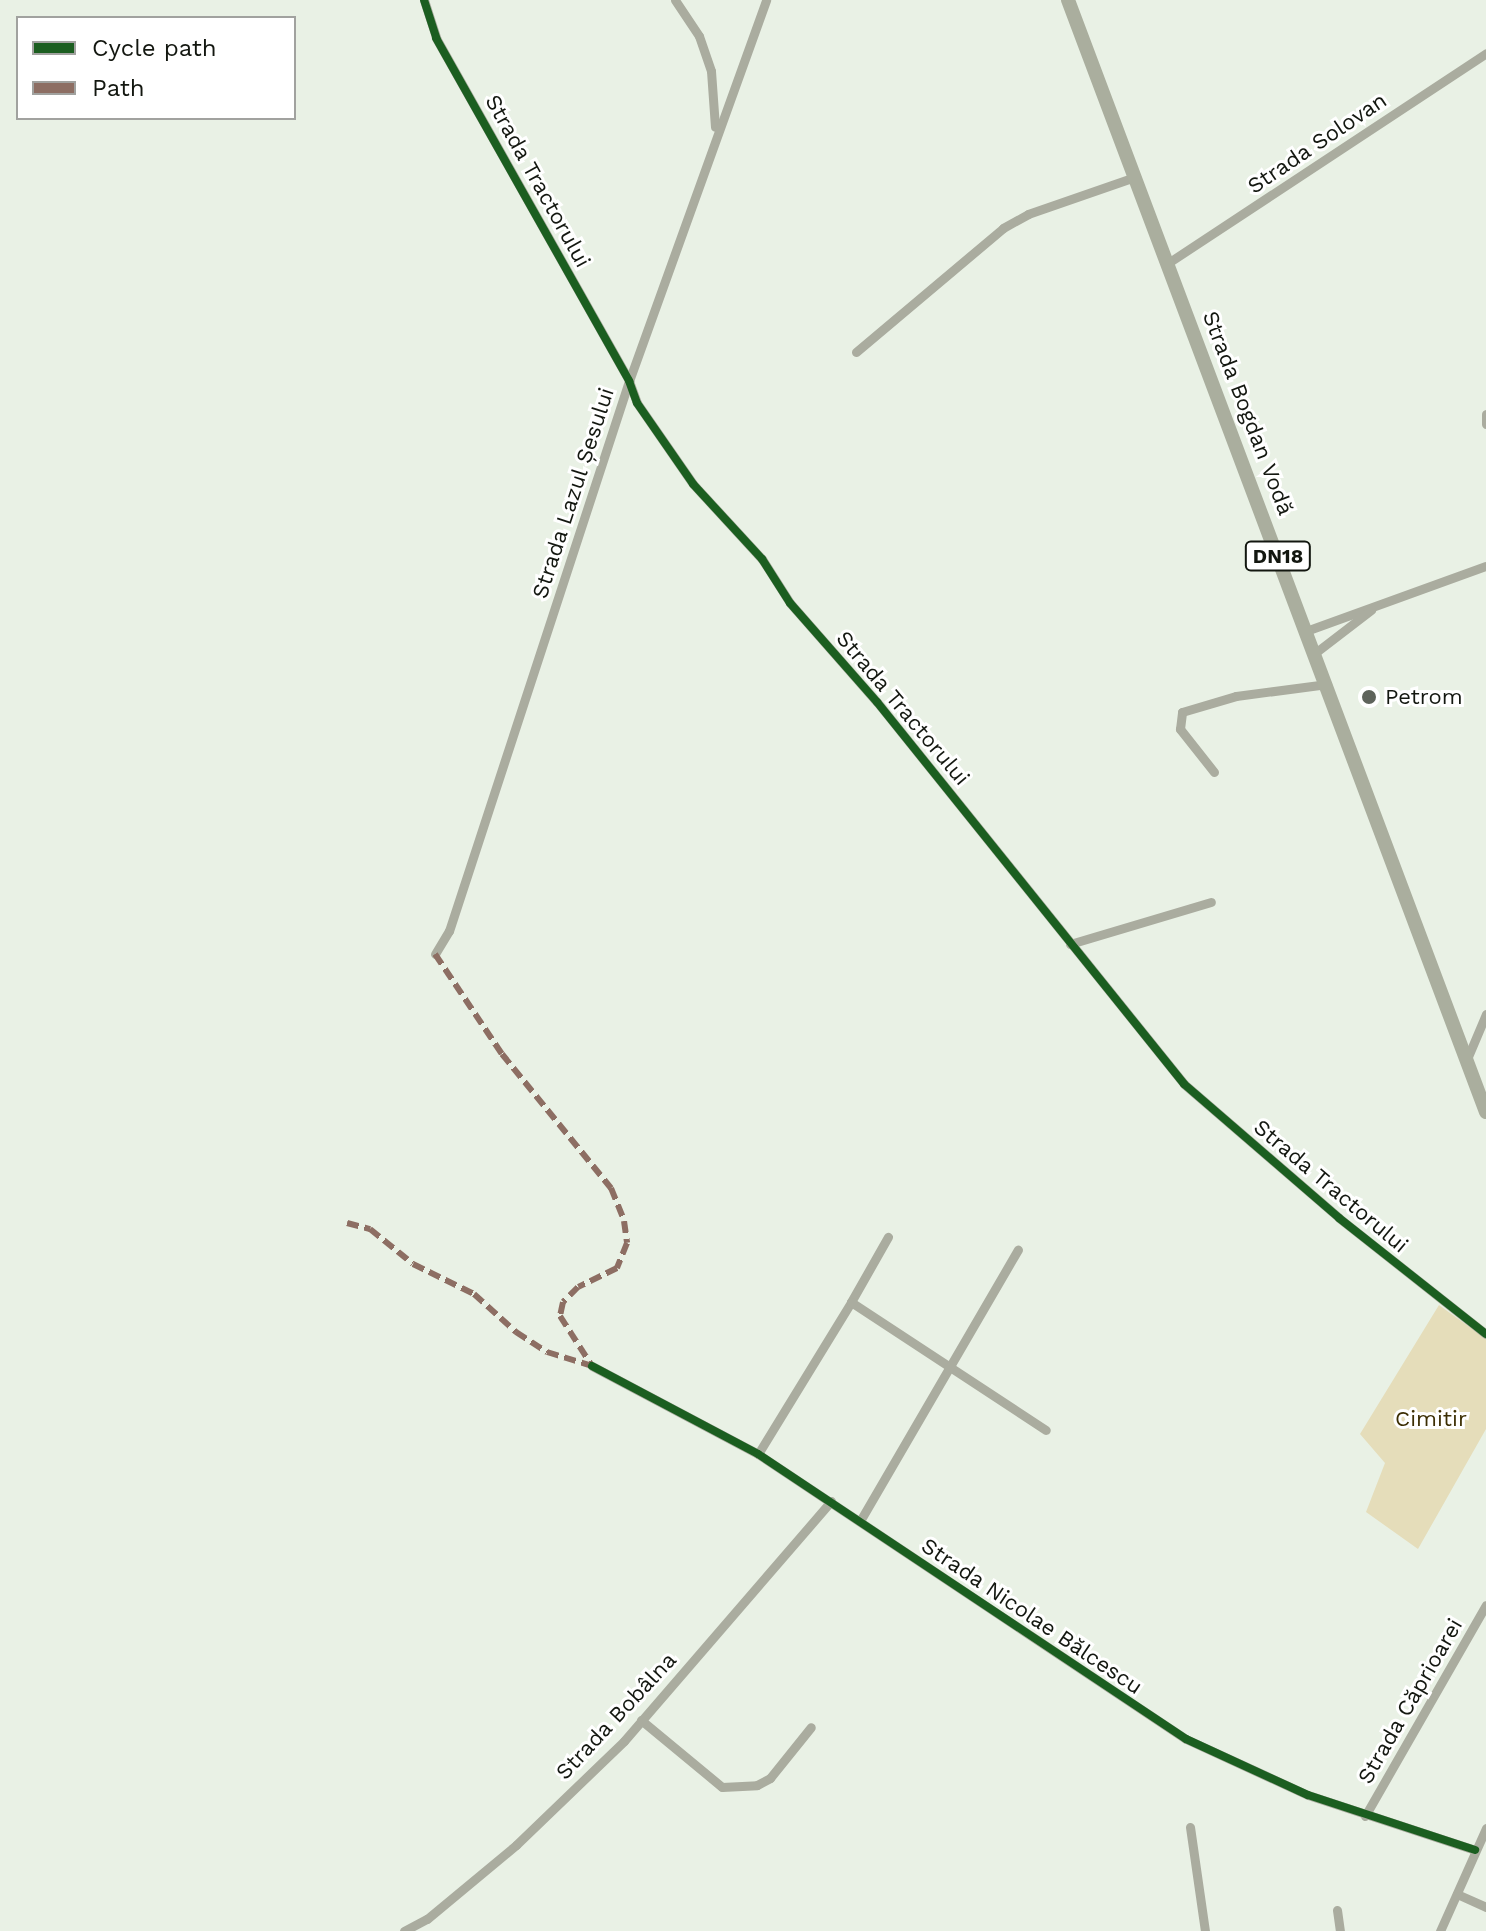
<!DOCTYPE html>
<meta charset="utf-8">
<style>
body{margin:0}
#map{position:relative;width:1486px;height:1931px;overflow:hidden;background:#e9f1e5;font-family:"Work Sans",sans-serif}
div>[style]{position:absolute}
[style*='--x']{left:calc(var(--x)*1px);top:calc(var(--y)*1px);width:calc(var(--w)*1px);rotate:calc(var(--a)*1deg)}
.green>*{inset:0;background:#e5ddba}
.street>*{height:9px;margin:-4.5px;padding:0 4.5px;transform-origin:4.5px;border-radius:4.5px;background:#aaac9f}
.primary>*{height:14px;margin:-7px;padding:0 7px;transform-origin:7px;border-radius:7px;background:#aaae9e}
.quiet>*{height:6px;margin-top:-3px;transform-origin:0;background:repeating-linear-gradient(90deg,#8d6e63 0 12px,transparent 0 18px)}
.cycleway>*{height:8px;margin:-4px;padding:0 4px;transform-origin:4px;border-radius:4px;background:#1b5e20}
.dots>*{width:22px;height:22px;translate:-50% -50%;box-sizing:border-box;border:4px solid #fff;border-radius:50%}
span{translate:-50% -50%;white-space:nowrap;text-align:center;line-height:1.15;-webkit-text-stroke:6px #fff;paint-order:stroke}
.shield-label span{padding:2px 6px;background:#fff;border:2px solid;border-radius:6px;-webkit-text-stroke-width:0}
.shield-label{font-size:20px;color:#131710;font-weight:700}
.street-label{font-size:22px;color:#131710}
.poi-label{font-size:22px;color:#131710}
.left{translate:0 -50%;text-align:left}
.park-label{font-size:22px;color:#3c2e03}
.legend{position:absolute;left:16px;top:16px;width:280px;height:104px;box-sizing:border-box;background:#fff;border:2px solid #a1a29f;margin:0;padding:10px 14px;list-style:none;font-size:24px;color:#131710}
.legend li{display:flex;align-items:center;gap:16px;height:40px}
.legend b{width:40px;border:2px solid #a1a29f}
</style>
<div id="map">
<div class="green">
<div style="clip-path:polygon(1439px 1305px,1486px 1339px,1486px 1429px,1418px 1549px,1366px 1512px,1385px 1463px,1360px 1434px)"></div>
</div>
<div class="street">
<div style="--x:424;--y:0;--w:40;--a:72"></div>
<div style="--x:436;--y:38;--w:394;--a:60.6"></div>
<div style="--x:629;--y:381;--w:23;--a:70"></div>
<div style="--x:637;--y:403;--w:98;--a:55.3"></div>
<div style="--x:693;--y:484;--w:102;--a:47.4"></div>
<div style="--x:762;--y:559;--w:52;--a:57.5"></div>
<div style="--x:790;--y:603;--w:132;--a:48.7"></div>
<div style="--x:877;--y:702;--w:490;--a:51.2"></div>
<div style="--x:1184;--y:1084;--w:205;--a:40.8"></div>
<div style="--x:1339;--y:1218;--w:187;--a:38.3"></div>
<div style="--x:675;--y:0;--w:43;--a:56.3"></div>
<div style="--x:699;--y:36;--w:37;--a:71"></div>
<div style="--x:711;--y:71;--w:56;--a:85.9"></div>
<div style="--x:1168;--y:263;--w:381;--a:-33.4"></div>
<div style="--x:856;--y:352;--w:192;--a:-40.1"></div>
<div style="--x:1003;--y:228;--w:29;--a:-29"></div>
<div style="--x:1028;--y:214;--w:113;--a:-19.1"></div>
<div style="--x:1486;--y:414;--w:10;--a:90"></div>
<div style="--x:1306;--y:631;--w:191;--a:-19.9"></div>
<div style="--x:1315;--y:653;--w:71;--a:-37.5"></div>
<div style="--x:1214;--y:772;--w:55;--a:-128.3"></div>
<div style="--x:1180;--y:729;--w:17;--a:-83"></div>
<div style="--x:1182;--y:712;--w:56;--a:-16.5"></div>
<div style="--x:1236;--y:696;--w:92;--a:-7.5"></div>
<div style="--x:1070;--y:944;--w:147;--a:-16.6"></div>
<div style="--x:435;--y:954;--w:27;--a:-59"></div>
<div style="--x:449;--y:931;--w:579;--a:-71.88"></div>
<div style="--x:629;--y:381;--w:405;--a:-70.2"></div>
<div style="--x:1467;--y:1059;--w:49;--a:-67.1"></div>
<div style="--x:851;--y:1302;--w:75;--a:-60.4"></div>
<div style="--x:592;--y:1366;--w:188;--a:27.9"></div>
<div style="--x:758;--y:1454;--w:514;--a:33.66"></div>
<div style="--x:1186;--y:1739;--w:134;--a:24.7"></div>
<div style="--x:1308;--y:1795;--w:176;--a:18.2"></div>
<div style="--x:758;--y:1454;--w:178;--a:-58.5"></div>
<div style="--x:851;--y:1302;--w:233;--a:33.3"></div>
<div style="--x:860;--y:1521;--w:314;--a:-59.8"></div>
<div style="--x:641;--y:1720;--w:105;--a:39.6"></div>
<div style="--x:722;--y:1787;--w:35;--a:-3"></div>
<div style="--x:757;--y:1785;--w:15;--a:-28"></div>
<div style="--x:770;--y:1778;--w:65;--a:-51.2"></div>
<div style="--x:1365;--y:1816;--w:243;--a:-60.2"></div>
<div style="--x:1190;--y:1827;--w:105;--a:81.8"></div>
<div style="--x:1457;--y:1894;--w:32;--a:24"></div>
<div style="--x:1337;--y:1910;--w:21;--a:82"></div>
<div style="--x:404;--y:1931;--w:26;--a:-28"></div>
<div style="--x:427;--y:1919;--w:116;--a:-39.7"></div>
<div style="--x:516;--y:1845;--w:150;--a:-43.9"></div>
<div style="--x:624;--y:1741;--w:317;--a:-49.2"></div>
<div style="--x:1440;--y:1931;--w:113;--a:-65.9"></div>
</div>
<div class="primary">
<div style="--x:1068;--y:0;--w:1188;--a:69.4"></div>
</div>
<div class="quiet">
<div style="--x:435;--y:954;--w:120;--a:56.2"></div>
<div style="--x:502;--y:1054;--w:173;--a:50.9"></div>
<div style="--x:611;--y:1188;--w:35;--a:68"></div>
<div style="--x:624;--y:1221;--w:22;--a:82"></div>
<div style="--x:627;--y:1243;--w:27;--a:112"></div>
<div style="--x:617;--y:1268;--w:43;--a:154"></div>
<div style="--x:578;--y:1287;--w:21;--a:135"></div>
<div style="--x:563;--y:1302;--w:14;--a:102"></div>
<div style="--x:560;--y:1316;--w:59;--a:57.4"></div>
<div style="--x:347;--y:1223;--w:24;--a:15"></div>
<div style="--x:370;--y:1229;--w:55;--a:39.1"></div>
<div style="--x:413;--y:1264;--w:68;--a:26.2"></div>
<div style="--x:474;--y:1294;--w:57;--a:42.1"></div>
<div style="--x:516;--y:1332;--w:37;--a:33"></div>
<div style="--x:547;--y:1352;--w:47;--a:17.3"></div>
</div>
<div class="cycleway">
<div style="--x:424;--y:0;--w:40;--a:72"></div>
<div style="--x:436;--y:38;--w:394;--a:60.6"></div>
<div style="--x:629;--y:381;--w:23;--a:70"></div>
<div style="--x:637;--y:403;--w:98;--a:55.3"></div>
<div style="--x:693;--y:484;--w:102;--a:47.4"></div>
<div style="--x:762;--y:559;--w:52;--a:57.5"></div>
<div style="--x:790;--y:603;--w:132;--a:48.7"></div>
<div style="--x:877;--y:702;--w:490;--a:51.2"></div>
<div style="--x:1184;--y:1084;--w:205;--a:40.8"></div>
<div style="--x:1339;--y:1218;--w:187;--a:38.3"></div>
<div style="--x:592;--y:1366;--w:188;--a:27.9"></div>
<div style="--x:758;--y:1454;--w:514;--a:33.66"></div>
<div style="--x:1186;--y:1739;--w:134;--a:24.7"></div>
<div style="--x:1308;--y:1795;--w:176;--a:18.2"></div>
</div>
<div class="dots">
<div style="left:1369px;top:697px;background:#5e635b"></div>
</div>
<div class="shield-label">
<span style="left:1278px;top:556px">DN18</span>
</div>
<div class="street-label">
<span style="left:1317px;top:143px;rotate:-34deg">Strada Solovan</span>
<span style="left:538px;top:181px;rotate:61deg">Strada Tractorului</span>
<span style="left:1248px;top:413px;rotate:69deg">Strada Bogdan Vodă</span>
<span style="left:573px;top:493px;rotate:-72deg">Strada Lazul Șesului</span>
<span style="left:903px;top:708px;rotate:50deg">Strada Tractorului</span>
<span style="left:1331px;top:1186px;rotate:40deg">Strada Tractorului</span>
<span style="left:1032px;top:1616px;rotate:34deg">Strada Nicolae Bălcescu</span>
<span style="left:1410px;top:1701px;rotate:-60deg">Strada Căprioarei</span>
<span style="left:616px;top:1716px;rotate:-47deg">Strada Bobâlna</span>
</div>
<div class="poi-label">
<span class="left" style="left:1385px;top:697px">Petrom</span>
</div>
<div class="park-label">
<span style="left:1431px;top:1419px">Cimitir</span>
</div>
<ul class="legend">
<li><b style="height:10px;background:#1b5e20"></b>Cycle path</li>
<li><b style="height:10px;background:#8d6e63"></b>Path</li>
</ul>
</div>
